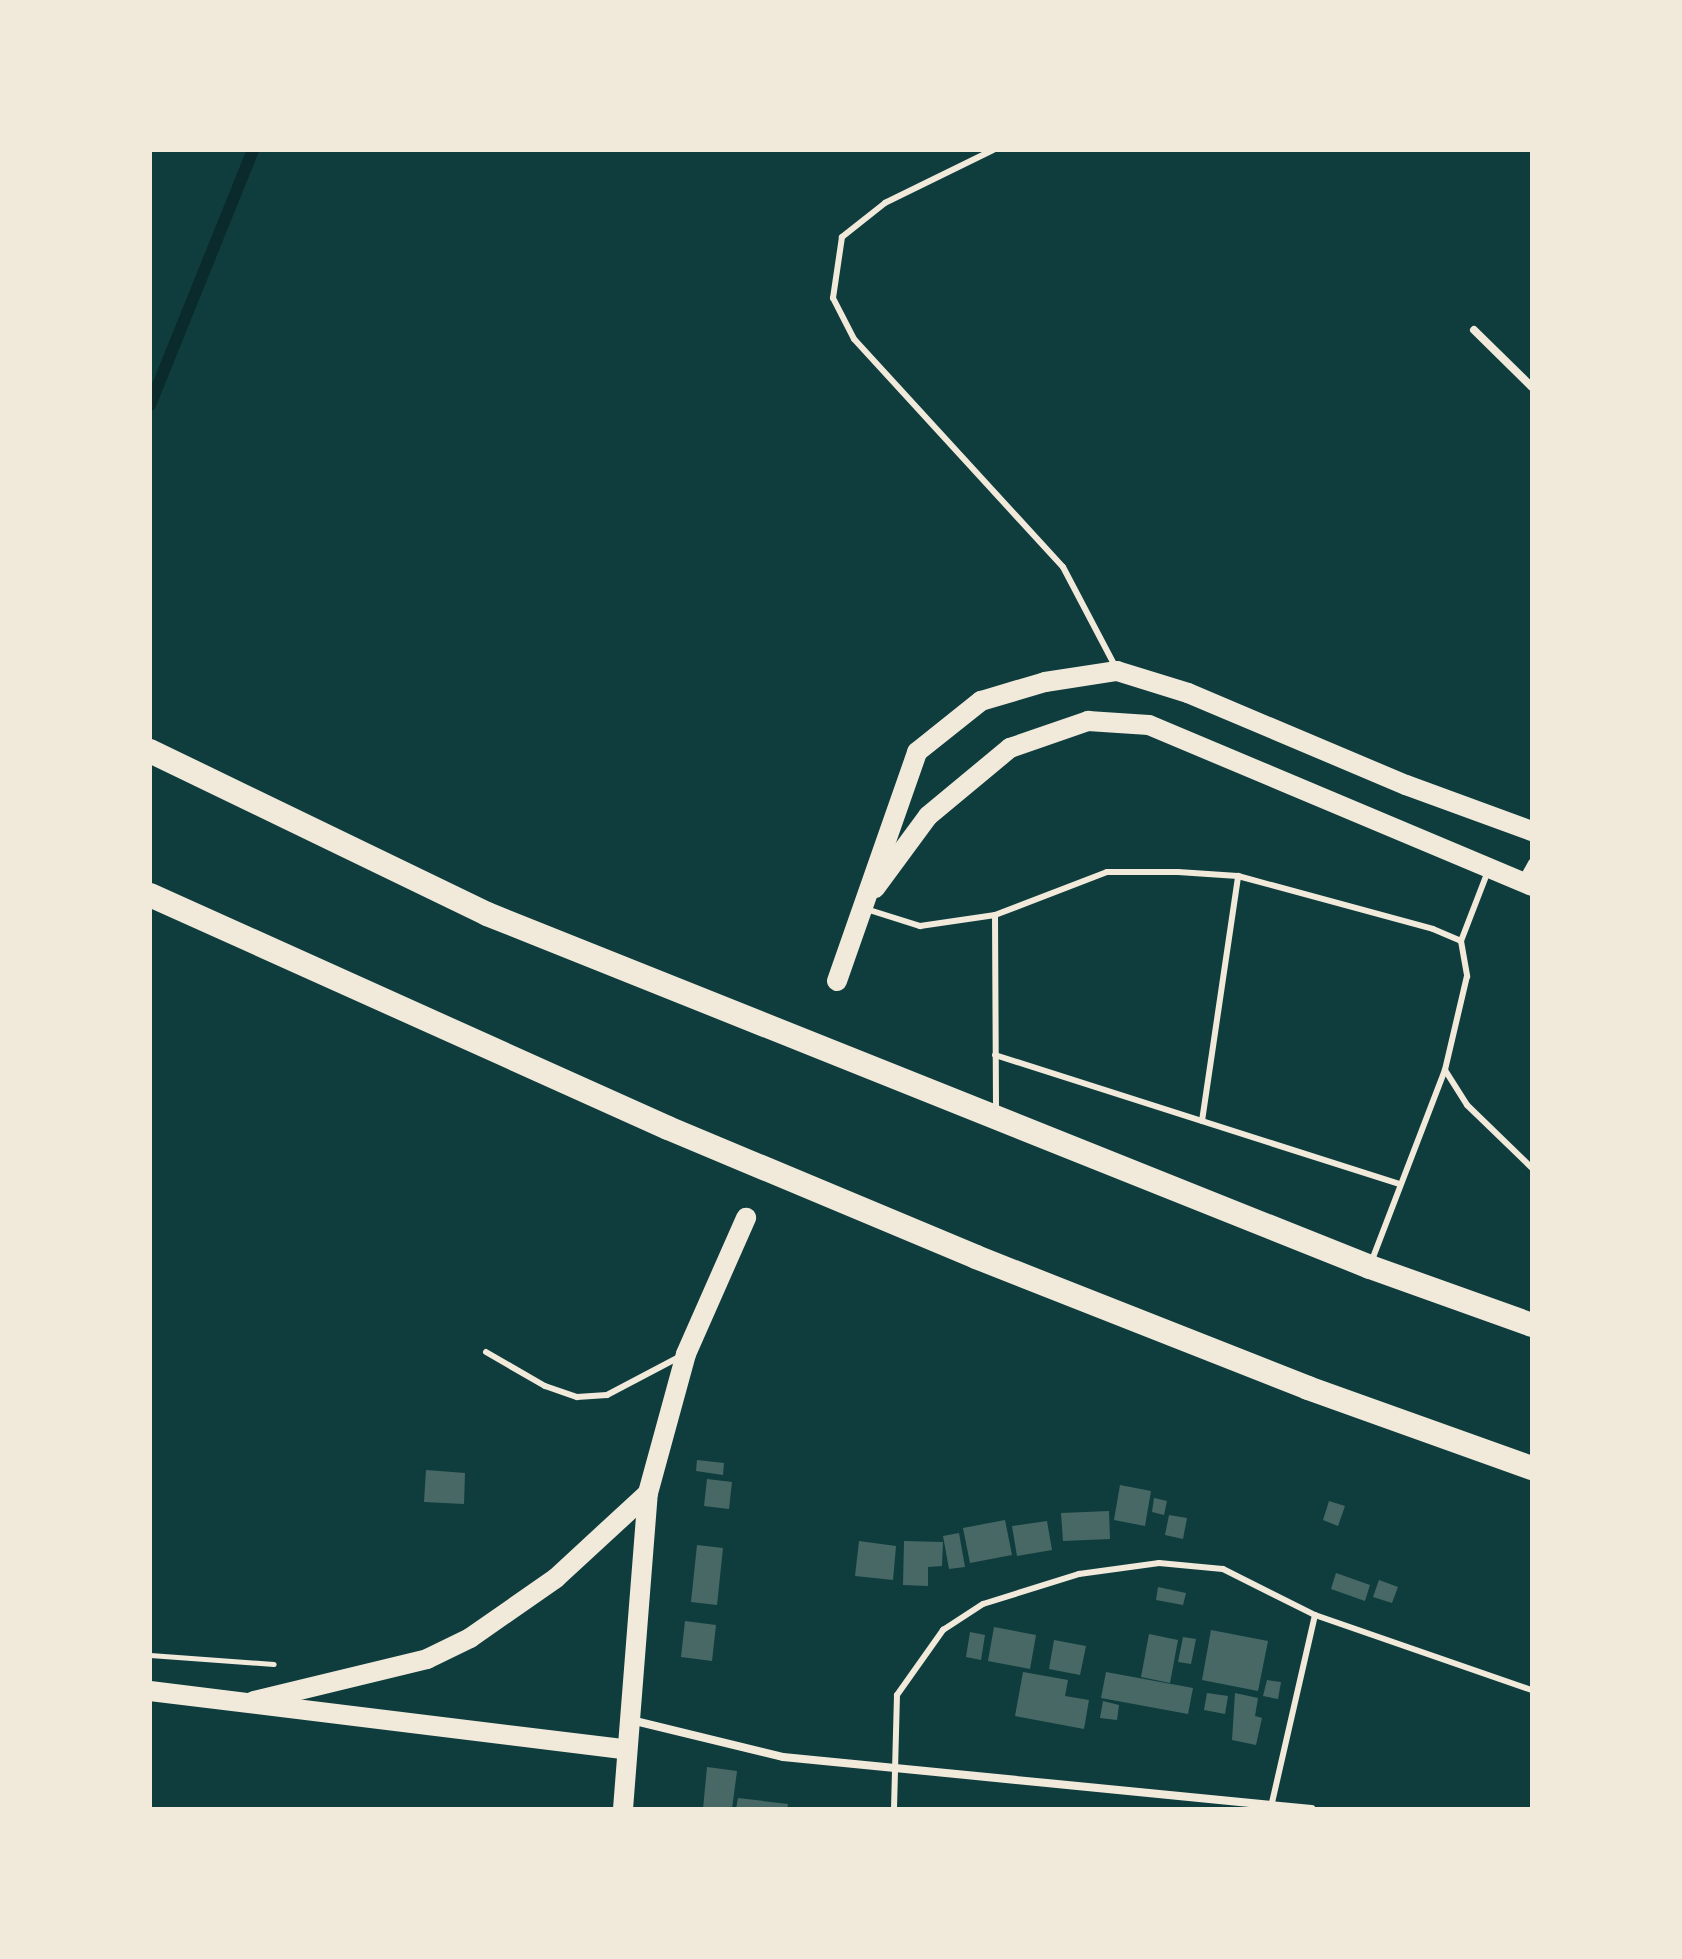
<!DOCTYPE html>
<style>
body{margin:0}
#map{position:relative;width:1682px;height:1959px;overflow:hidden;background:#0f3d3e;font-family:Lora,serif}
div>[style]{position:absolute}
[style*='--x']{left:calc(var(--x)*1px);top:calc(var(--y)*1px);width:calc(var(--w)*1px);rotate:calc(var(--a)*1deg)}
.stream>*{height:12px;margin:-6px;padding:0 6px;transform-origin:6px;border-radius:6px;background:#0a2a2b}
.building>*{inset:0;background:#486865}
.path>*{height:5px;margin:-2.5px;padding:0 2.5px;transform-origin:2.5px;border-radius:2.5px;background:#f1e9da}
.service>*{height:6px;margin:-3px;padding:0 3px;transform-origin:3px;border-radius:3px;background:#f1e9da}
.minor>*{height:8px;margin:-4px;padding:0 4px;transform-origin:4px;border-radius:4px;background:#f1e9da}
.primary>*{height:20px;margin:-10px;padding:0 10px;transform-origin:10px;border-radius:10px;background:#f1e9da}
.motorway>*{height:24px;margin:-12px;padding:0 12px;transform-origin:12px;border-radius:12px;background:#f1e9da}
span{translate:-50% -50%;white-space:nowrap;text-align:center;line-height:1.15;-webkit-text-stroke:8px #f1e9da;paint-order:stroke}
.frame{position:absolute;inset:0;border:152px solid #f1e9da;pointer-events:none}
</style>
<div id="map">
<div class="stream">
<div style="--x:150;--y:405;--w:275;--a:-68"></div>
</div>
<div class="building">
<div style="clip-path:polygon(697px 1460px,724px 1463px,723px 1475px,696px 1471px)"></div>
<div style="clip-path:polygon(426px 1470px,465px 1473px,464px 1504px,424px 1502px)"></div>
<div style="clip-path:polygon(707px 1479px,732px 1482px,729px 1509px,704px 1506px)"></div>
<div style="clip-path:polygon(1120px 1485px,1151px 1491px,1145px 1526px,1114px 1520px)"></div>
<div style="clip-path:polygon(1154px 1498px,1167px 1501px,1164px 1515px,1152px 1512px)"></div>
<div style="clip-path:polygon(1329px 1501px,1345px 1506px,1338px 1526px,1323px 1520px)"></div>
<div style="clip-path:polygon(1109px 1511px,1110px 1539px,1063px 1541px,1061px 1513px)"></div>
<div style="clip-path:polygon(1169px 1515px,1187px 1518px,1183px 1539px,1165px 1535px)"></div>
<div style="clip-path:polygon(1005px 1520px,1012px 1555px,970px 1563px,963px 1528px)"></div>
<div style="clip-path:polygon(1047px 1521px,1052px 1550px,1017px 1556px,1012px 1526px)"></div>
<div style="clip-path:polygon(959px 1533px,965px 1567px,949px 1569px,943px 1536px)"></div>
<div style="clip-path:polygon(859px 1541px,896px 1546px,893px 1580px,855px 1576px)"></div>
<div style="clip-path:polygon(904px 1541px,943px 1542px,942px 1566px,928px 1567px,928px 1586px,903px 1585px)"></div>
<div style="clip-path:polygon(697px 1545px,723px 1548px,717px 1605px,691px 1602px)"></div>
<div style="clip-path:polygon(1336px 1573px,1370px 1585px,1365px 1601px,1331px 1589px)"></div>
<div style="clip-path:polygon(1379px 1580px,1398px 1587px,1392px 1603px,1373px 1597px)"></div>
<div style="clip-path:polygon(1158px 1587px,1186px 1593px,1183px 1605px,1156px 1600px)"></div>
<div style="clip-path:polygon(685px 1621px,716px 1625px,712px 1661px,681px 1657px)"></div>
<div style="clip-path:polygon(994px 1627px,1036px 1635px,1030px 1669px,988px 1661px)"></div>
<div style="clip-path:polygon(1211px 1630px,1268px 1641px,1258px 1691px,1202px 1680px)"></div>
<div style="clip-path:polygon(970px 1632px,985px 1635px,981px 1660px,966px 1657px)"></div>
<div style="clip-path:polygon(1149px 1634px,1178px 1640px,1170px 1683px,1141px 1677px)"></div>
<div style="clip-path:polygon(1183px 1637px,1196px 1639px,1191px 1664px,1178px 1662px)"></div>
<div style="clip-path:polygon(1054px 1640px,1086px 1646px,1080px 1675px,1049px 1669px)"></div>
<div style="clip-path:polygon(1023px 1672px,1068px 1680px,1065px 1696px,1089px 1700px,1084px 1729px,1015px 1716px)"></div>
<div style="clip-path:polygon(1106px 1672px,1193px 1688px,1188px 1714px,1101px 1698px)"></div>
<div style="clip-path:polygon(1267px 1680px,1281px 1682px,1278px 1699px,1263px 1696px)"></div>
<div style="clip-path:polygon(1207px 1693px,1228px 1696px,1225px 1714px,1204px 1710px)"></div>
<div style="clip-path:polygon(1235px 1693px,1258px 1698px,1255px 1716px,1262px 1718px,1256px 1745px,1232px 1740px)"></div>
<div style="clip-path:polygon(1103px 1701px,1119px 1705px,1117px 1720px,1100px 1718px)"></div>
<div style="clip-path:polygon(707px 1767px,737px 1771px,732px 1809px,703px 1809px)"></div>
<div style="clip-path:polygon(738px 1798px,788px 1804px,787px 1809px,736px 1809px)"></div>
</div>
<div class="path">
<div style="--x:150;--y:1655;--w:124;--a:4.2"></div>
</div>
<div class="service">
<div style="--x:993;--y:150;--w:120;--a:153.9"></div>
<div style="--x:885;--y:203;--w:55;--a:141.7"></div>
<div style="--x:842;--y:237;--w:62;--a:98.4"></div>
<div style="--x:833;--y:298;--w:46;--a:62.9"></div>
<div style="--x:854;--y:339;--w:309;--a:47.5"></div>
<div style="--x:1063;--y:567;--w:114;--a:62.3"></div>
<div style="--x:1488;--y:871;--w:75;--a:111.1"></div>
<div style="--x:1461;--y:941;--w:36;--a:80"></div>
<div style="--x:1467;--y:976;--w:97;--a:103.2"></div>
<div style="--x:1445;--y:1070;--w:41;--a:57.8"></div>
<div style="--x:1467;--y:1105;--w:91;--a:44.1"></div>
<div style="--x:866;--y:909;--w:57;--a:17.5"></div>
<div style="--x:920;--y:926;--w:76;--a:-8.3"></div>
<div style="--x:995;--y:915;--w:120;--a:-21"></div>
<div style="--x:1107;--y:872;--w:71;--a:0"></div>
<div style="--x:1178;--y:872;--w:60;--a:3.8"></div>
<div style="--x:1238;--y:876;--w:202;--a:15.2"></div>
<div style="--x:1433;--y:929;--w:30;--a:23"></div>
<div style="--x:995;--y:915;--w:197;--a:89.7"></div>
<div style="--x:995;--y:1055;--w:425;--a:17.7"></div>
<div style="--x:1202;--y:1121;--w:248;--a:-81.6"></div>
<div style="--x:1372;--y:1260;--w:204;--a:-69"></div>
<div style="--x:486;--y:1352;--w:68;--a:30"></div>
<div style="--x:545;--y:1386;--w:34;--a:19"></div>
<div style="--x:577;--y:1397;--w:30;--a:-4"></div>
<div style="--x:607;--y:1395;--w:81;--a:-27.8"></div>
<div style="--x:1271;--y:1807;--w:197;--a:-77.1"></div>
<div style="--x:894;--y:1809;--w:114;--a:-88.5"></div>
<div style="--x:897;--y:1695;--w:80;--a:-54.7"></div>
<div style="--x:943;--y:1630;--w:48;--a:-33"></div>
<div style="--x:983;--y:1604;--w:101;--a:-17.4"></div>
<div style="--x:1079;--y:1574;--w:81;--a:-7.8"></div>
<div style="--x:1159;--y:1563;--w:64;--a:5.4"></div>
<div style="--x:1223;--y:1569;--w:103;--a:26.6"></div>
<div style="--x:1315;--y:1615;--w:230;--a:19.1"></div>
</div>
<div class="minor">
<div style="--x:1474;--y:330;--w:81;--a:44.5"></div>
<div style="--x:1522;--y:881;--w:21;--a:-61"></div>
<div style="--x:631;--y:1720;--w:156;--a:13.7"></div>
<div style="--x:783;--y:1757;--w:531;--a:5.62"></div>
</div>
<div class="primary">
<div style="--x:875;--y:888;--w:89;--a:-53.6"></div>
<div style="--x:928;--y:816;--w:107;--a:-39.7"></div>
<div style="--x:1010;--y:748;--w:83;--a:-19.1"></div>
<div style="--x:1088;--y:721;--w:61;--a:3.8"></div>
<div style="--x:1149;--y:725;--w:415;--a:22.8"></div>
<div style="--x:837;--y:981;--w:243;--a:-70.7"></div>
<div style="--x:917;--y:752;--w:82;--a:-38.6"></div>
<div style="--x:981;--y:701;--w:67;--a:-16.5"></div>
<div style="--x:1045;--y:682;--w:73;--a:-8.7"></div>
<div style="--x:1117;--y:671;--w:74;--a:17.2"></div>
<div style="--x:1188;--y:693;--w:237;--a:22.9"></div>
<div style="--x:1406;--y:785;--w:134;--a:20.1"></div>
<div style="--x:150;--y:1691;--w:478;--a:7"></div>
<div style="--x:254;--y:1701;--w:178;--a:-13.6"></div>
<div style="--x:427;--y:1659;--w:48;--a:-26"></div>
<div style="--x:470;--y:1638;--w:105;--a:-34.9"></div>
<div style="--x:556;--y:1578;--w:125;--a:-42.7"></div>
<div style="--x:623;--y:1809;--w:317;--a:-85.5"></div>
<div style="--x:648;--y:1493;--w:144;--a:-74.7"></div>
<div style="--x:686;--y:1354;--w:149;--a:-66.2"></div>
</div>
<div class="motorway">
<div style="--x:150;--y:751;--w:374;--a:25.8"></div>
<div style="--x:487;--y:914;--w:951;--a:21.79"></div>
<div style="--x:1370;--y:1267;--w:172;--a:19.7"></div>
<div style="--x:150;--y:895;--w:568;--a:24.22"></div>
<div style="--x:668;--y:1128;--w:334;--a:22.7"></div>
<div style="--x:976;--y:1257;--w:357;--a:21.5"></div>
<div style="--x:1308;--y:1388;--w:238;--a:19.7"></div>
</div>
<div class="frame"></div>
</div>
